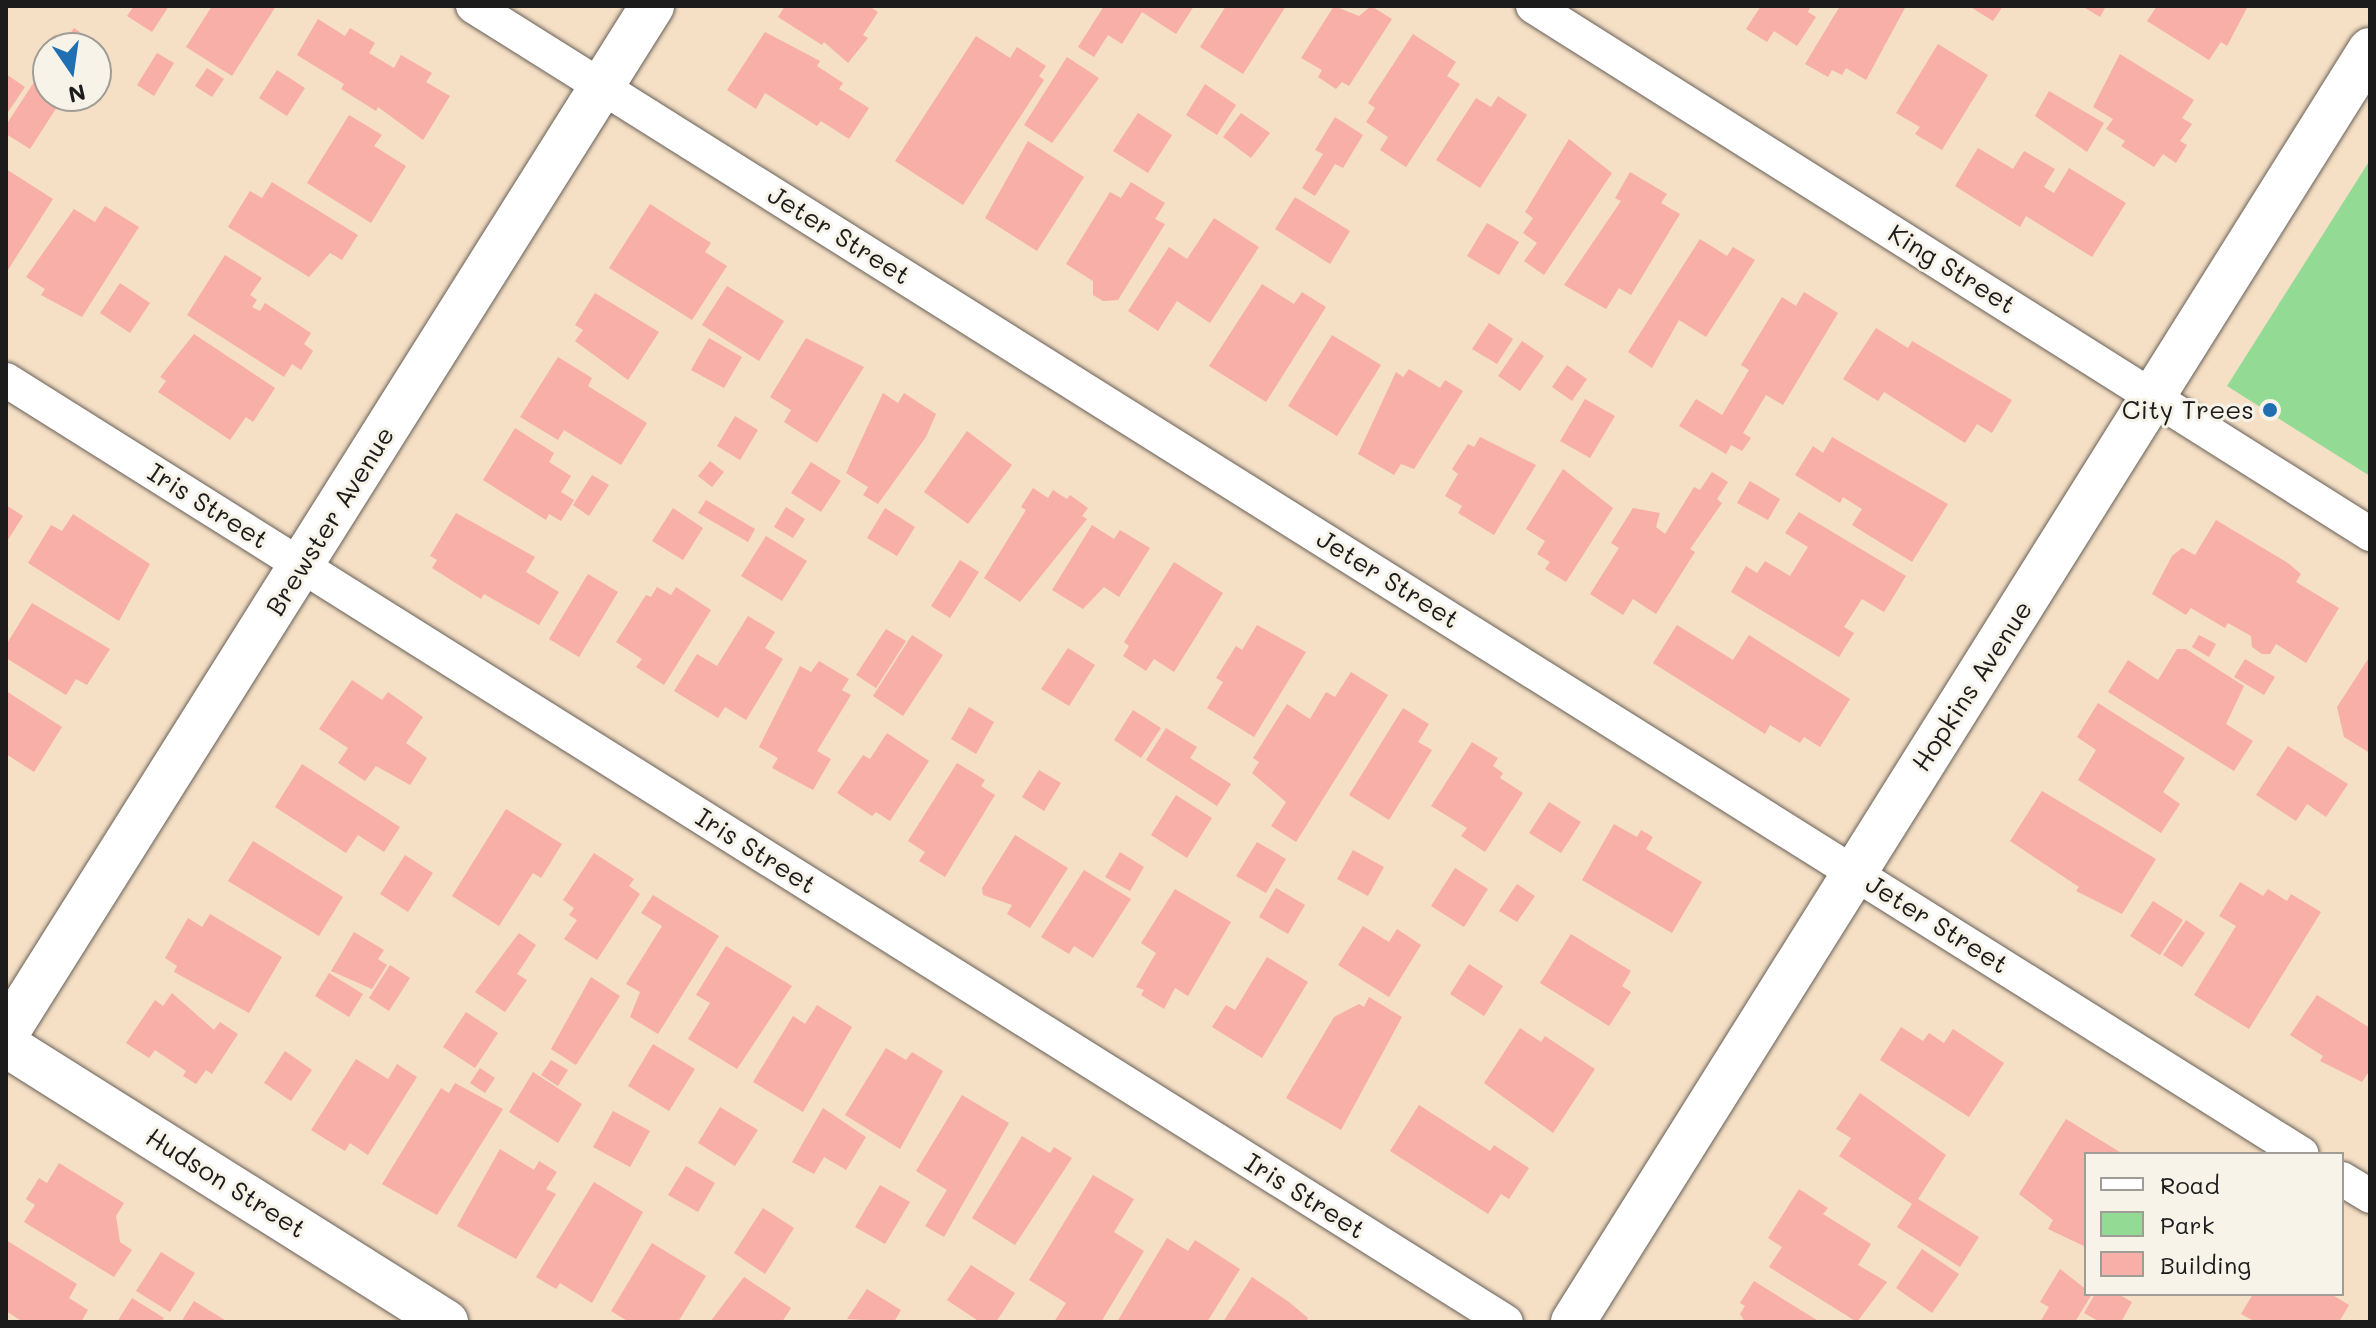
<!DOCTYPE html>
<style>
body{margin:0}
#map{position:relative;width:2376px;height:1328px;overflow:hidden;background:#f5dfc5;font-family:Mali,sans-serif}
div>[style]{position:absolute}
[style*='--x']{left:calc(var(--x)*1px);top:calc(var(--y)*1px);width:calc(var(--w)*1px);rotate:calc(var(--a)*1deg)}
.green>*{inset:0;background:#93da94}
.building>*{inset:0;background:#f7afa7}
.roads{filter:drop-shadow(0 0 2px #686057) drop-shadow(0 0 2px #686057)}
.street>*{height:34px;margin:-17px;padding:0 17px;transform-origin:17px;border-radius:17px;background:#fff}
.secondary>*{height:44px;margin:-22px;padding:0 22px;transform-origin:22px;border-radius:22px;background:#fff}
.dots>*{width:22px;height:22px;translate:-50% -50%;box-sizing:border-box;border:4px solid #f7f3e8;border-radius:50%}
span{translate:-50% -50%;white-space:nowrap;text-align:center;line-height:1.15;-webkit-text-stroke:6px #f7f3e8;paint-order:stroke}
.street-label{font-size:26px;color:#1c1c1c}
.poi-label{font-size:26px;color:#1c1c1c}
.right{translate:-100% -50%;text-align:right}
.frame{position:absolute;inset:0;border:8px solid #1c1c1c;pointer-events:none}
.legend{position:absolute;left:2084px;top:1152px;width:260px;height:144px;box-sizing:border-box;background:#f7f3e8;border:2px solid #9f9d96;margin:0;padding:10px 14px;list-style:none;font-size:24px;color:#1c1c1c}
.legend li{display:flex;align-items:center;gap:16px;height:40px}
.legend b{width:40px;border:2px solid #9f9d96}
.north{position:absolute;left:32px;top:32px;width:80px;height:80px;box-sizing:border-box;background:#f7f3e8;border:2px solid #9f9d96;border-radius:50%;rotate:167deg;font-size:22px;font-weight:700;line-height:32px;text-align:center;color:#1c1c1c}
.north::after{content:'';display:block;margin:auto;width:28px;height:36px;background:#1f6fb2;clip-path:polygon(50% 0,100% 100%,50% 72%,0 100%)}
</style>
<div id="map">
<div class="green">
<div style="clip-path:polygon(2370px 160px,2370px 476px,2227px 386px)"></div>
</div>
<div class="building">
<div style="clip-path:polygon(134px 6px,169px 6px,152px 32px,127px 16px)"></div>
<div style="clip-path:polygon(212px 6px,276px 6px,232px 76px,186px 47px)"></div>
<div style="clip-path:polygon(785px 6px,869px 6px,878px 12px,863px 35px,868px 38px,848px 63px,824px 42px,822px 45px,778px 17px)"></div>
<div style="clip-path:polygon(1104px 6px,1136px 7px,1194px 6px,1176px 34px,1142px 12px,1122px 44px,1108px 35px,1094px 57px,1078px 47px)"></div>
<div style="clip-path:polygon(1226px 6px,1286px 6px,1243px 74px,1200px 47px)"></div>
<div style="clip-path:polygon(1334px 6px,1359px 16px,1371px 6px,1392px 19px,1349px 86px,1342px 82px,1336px 89px,1318px 77px,1322px 70px,1301px 58px)"></div>
<div style="clip-path:polygon(1761px 6px,1811px 6px,1808px 12px,1816px 17px,1797px 46px,1774px 31px,1767px 42px,1746px 29px)"></div>
<div style="clip-path:polygon(1840px 6px,1906px 6px,1866px 80px,1846px 68px,1842px 75px,1832px 70px,1828px 77px,1805px 64px)"></div>
<div style="clip-path:polygon(1969px 6px,2003px 6px,1993px 21px)"></div>
<div style="clip-path:polygon(2082px 6px,2106px 6px,2100px 17px)"></div>
<div style="clip-path:polygon(2157px 6px,2248px 6px,2227px 46px,2221px 42px,2209px 60px,2147px 21px)"></div>
<div style="clip-path:polygon(318px 19px,345px 36px,350px 28px,375px 43px,369px 53px,394px 68px,401px 55px,432px 73px,426px 82px,450px 96px,423px 140px,378px 107px,376px 111px,341px 89px,344px 84px,297px 55px)"></div>
<div style="clip-path:polygon(74px 28px,101px 47px,96px 53px,96px 48px,60px 48px)"></div>
<div style="clip-path:polygon(765px 32px,820px 61px,817px 66px,843px 83px,839px 89px,869px 108px,849px 139px,821px 121px,817px 126px,765px 93px,756px 109px,727px 90px)"></div>
<div style="clip-path:polygon(1413px 34px,1456px 62px,1447px 76px,1460px 84px,1406px 167px,1380px 150px,1388px 137px,1366px 122px,1375px 108px,1368px 103px)"></div>
<div style="clip-path:polygon(976px 36px,1010px 58px,1017px 47px,1046px 66px,1039px 76px,1044px 80px,963px 205px,895px 161px)"></div>
<div style="clip-path:polygon(1938px 44px,1988px 75px,1942px 150px,1915px 134px,1920px 127px,1896px 113px)"></div>
<div style="clip-path:polygon(157px 53px,174px 63px,154px 96px,137px 85px)"></div>
<div style="clip-path:polygon(2120px 54px,2194px 100px,2182px 118px,2192px 124px,2180px 141px,2187px 145px,2176px 163px,2163px 154px,2154px 167px,2121px 146px,2125px 141px,2106px 129px,2113px 119px,2093px 107px)"></div>
<div style="clip-path:polygon(1067px 57px,1099px 78px,1052px 143px,1024px 125px)"></div>
<div style="clip-path:polygon(207px 68px,224px 79px,212px 97px,195px 86px)"></div>
<div style="clip-path:polygon(277px 70px,305px 88px,287px 116px,259px 98px)"></div>
<div style="clip-path:polygon(40px 73px,48px 78px,48px 96px,64px 96px,30px 149px,6px 134px,6px 125px)"></div>
<div style="clip-path:polygon(6px 74px,25px 87px,6px 115px)"></div>
<div style="clip-path:polygon(1205px 84px,1236px 105px,1217px 135px,1186px 115px)"></div>
<div style="clip-path:polygon(2049px 91px,2104px 123px,2087px 152px,2035px 116px)"></div>
<div style="clip-path:polygon(1498px 96px,1527px 115px,1480px 188px,1436px 160px,1476px 98px,1491px 107px)"></div>
<div style="clip-path:polygon(1138px 113px,1172px 135px,1148px 173px,1113px 151px)"></div>
<div style="clip-path:polygon(1241px 113px,1270px 133px,1251px 158px,1223px 137px)"></div>
<div style="clip-path:polygon(349px 115px,382px 135px,374px 146px,406px 166px,371px 223px,307px 183px)"></div>
<div style="clip-path:polygon(1335px 117px,1363px 135px,1343px 168px,1335px 164px,1315px 196px,1302px 188px,1323px 154px,1315px 150px)"></div>
<div style="clip-path:polygon(1569px 139px,1612px 173px,1544px 275px,1524px 261px,1537px 243px,1523px 233px,1533px 218px,1525px 212px)"></div>
<div style="clip-path:polygon(1028px 141px,1084px 177px,1037px 251px,985px 218px)"></div>
<div style="clip-path:polygon(1978px 148px,2013px 169px,2024px 151px,2055px 169px,2044px 187px,2054px 193px,2069px 168px,2126px 203px,2092px 257px,2026px 216px,2020px 227px,1955px 186px)"></div>
<div style="clip-path:polygon(6px 169px,53px 199px,6px 273px)"></div>
<div style="clip-path:polygon(1630px 172px,1667px 194px,1661px 203px,1680px 214px,1631px 295px,1619px 288px,1606px 309px,1564px 285px,1621px 201px,1615px 198px)"></div>
<div style="clip-path:polygon(272px 182px,358px 235px,342px 260px,330px 253px,309px 277px,228px 227px,250px 191px,262px 198px)"></div>
<div style="clip-path:polygon(1131px 182px,1165px 203px,1155px 219px,1165px 224px,1118px 300px,1103px 301px,1093px 295px,1093px 281px,1066px 264px,1110px 192px,1121px 198px)"></div>
<div style="clip-path:polygon(1295px 197px,1350px 231px,1330px 264px,1275px 229px)"></div>
<div style="clip-path:polygon(650px 204px,711px 243px,705px 252px,727px 266px,692px 320px,609px 268px)"></div>
<div style="clip-path:polygon(105px 206px,139px 227px,82px 317px,41px 295px,45px 289px,26px 277px,74px 209px,95px 222px)"></div>
<div style="clip-path:polygon(1214px 218px,1259px 247px,1210px 323px,1177px 301px,1158px 331px,1128px 311px,1169px 247px,1187px 259px)"></div>
<div style="clip-path:polygon(1487px 223px,1519px 242px,1499px 275px,1467px 256px)"></div>
<div style="clip-path:polygon(1700px 239px,1727px 256px,1733px 247px,1755px 260px,1706px 337px,1679px 320px,1652px 368px,1628px 352px)"></div>
<div style="clip-path:polygon(225px 255px,262px 278px,250px 295px,257px 300px,252px 307px,260px 311px,265px 303px,311px 333px,304px 344px,313px 351px,301px 370px,292px 364px,284px 377px,187px 315px)"></div>
<div style="clip-path:polygon(120px 283px,150px 303px,130px 333px,100px 313px)"></div>
<div style="clip-path:polygon(1262px 284px,1294px 304px,1302px 292px,1326px 307px,1266px 402px,1209px 366px)"></div>
<div style="clip-path:polygon(727px 286px,784px 321px,759px 361px,702px 325px)"></div>
<div style="clip-path:polygon(1804px 292px,1838px 313px,1783px 405px,1766px 395px,1743px 433px,1751px 438px,1742px 451px,1731px 445px,1726px 454px,1679px 426px,1696px 399px,1722px 415px,1749px 370px,1741px 365px,1782px 297px,1796px 306px)"></div>
<div style="clip-path:polygon(595px 293px,659px 332px,628px 380px,575px 341px,583px 330px,575px 325px)"></div>
<div style="clip-path:polygon(1489px 323px,1513px 339px,1497px 364px,1472px 349px)"></div>
<div style="clip-path:polygon(1876px 328px,1908px 348px,1912px 341px,2012px 400px,1992px 433px,1977px 424px,1965px 443px,1884px 392px,1878px 401px,1843px 379px)"></div>
<div style="clip-path:polygon(194px 334px,275px 388px,253px 422px,246px 417px,230px 440px,158px 392px,166px 381px,160px 377px)"></div>
<div style="clip-path:polygon(1332px 335px,1381px 365px,1337px 436px,1288px 406px)"></div>
<div style="clip-path:polygon(709px 338px,742px 357px,724px 388px,691px 370px)"></div>
<div style="clip-path:polygon(806px 338px,864px 367px,817px 443px,784px 422px,791px 410px,770px 397px)"></div>
<div style="clip-path:polygon(1522px 341px,1544px 356px,1520px 391px,1498px 376px)"></div>
<div style="clip-path:polygon(558px 357px,592px 378px,588px 386px,647px 423px,621px 465px,564px 430px,558px 440px,520px 417px)"></div>
<div style="clip-path:polygon(1567px 365px,1587px 379px,1572px 401px,1552px 387px)"></div>
<div style="clip-path:polygon(1409px 369px,1440px 388px,1445px 380px,1463px 391px,1414px 469px,1401px 464px,1394px 475px,1358px 454px,1396px 372px,1403px 377px)"></div>
<div style="clip-path:polygon(883px 393px,898px 403px,904px 393px,936px 414px,926px 437px,878px 504px,863px 495px,868px 487px,846px 473px)"></div>
<div style="clip-path:polygon(1585px 399px,1615px 416px,1590px 458px,1560px 441px)"></div>
<div style="clip-path:polygon(735px 416px,758px 430px,740px 460px,717px 446px)"></div>
<div style="clip-path:polygon(515px 428px,554px 453px,549px 462px,571px 476px,561px 492px,574px 500px,561px 521px,549px 514px,546px 520px,483px 480px)"></div>
<div style="clip-path:polygon(967px 431px,1012px 465px,968px 524px,924px 492px)"></div>
<div style="clip-path:polygon(1480px 437px,1536px 465px,1494px 535px,1458px 513px,1462px 506px,1445px 496px,1458px 474px,1452px 469px,1468px 444px,1474px 447px)"></div>
<div style="clip-path:polygon(1832px 437px,1948px 504px,1912px 562px,1852px 525px,1862px 509px,1843px 497px,1840px 503px,1795px 475px,1813px 446px,1823px 453px)"></div>
<div style="clip-path:polygon(710px 461px,724px 472px,712px 487px,698px 476px)"></div>
<div style="clip-path:polygon(811px 462px,841px 481px,821px 512px,791px 493px)"></div>
<div style="clip-path:polygon(1563px 469px,1613px 508px,1566px 582px,1545px 569px,1550px 562px,1537px 554px,1545px 541px,1526px 529px)"></div>
<div style="clip-path:polygon(1712px 472px,1728px 482px,1717px 499px,1722px 503px,1690px 549px,1695px 552px,1656px 614px,1633px 599px,1623px 615px,1590px 594px,1619px 548px,1611px 543px,1633px 508px,1660px 513px,1656px 527px,1665px 534px,1694px 487px,1700px 490px)"></div>
<div style="clip-path:polygon(592px 475px,609px 485px,589px 516px,573px 505px)"></div>
<div style="clip-path:polygon(1750px 481px,1780px 499px,1768px 520px,1737px 503px)"></div>
<div style="clip-path:polygon(1033px 488px,1048px 498px,1053px 490px,1067px 499px,1070px 495px,1088px 508px,1082px 516px,1087px 519px,1020px 602px,984px 578px,1026px 510px,1021px 507px)"></div>
<div style="clip-path:polygon(706px 500px,755px 529px,748px 542px,698px 513px)"></div>
<div style="clip-path:polygon(6px 505px,23px 516px,6px 543px)"></div>
<div style="clip-path:polygon(786px 507px,805px 519px,793px 538px,774px 527px)"></div>
<div style="clip-path:polygon(673px 508px,703px 528px,683px 560px,652px 541px)"></div>
<div style="clip-path:polygon(885px 508px,915px 527px,897px 556px,867px 538px)"></div>
<div style="clip-path:polygon(1799px 512px,1906px 576px,1884px 612px,1862px 599px,1844px 627px,1854px 633px,1839px 657px,1731px 592px,1746px 566px,1757px 573px,1765px 561px,1790px 576px,1808px 547px,1785px 533px)"></div>
<div style="clip-path:polygon(456px 513px,535px 557px,526px 572px,559px 592px,539px 625px,484px 594px,481px 599px,432px 568px,437px 560px,430px 556px)"></div>
<div style="clip-path:polygon(73px 514px,150px 564px,119px 621px,28px 563px,51px 525px,62px 531px)"></div>
<div style="clip-path:polygon(2216px 520px,2288px 563px,2301px 574px,2296px 582px,2339px 608px,2306px 663px,2276px 644px,2270px 654px,2262px 654px,2252px 647px,2251px 636px,2228px 623px,2225px 628px,2191px 608px,2186px 615px,2152px 594px,2172px 556px,2182px 548px,2195px 555px)"></div>
<div style="clip-path:polygon(1092px 525px,1114px 539px,1120px 530px,1150px 548px,1119px 597px,1104px 587px,1083px 609px,1052px 590px)"></div>
<div style="clip-path:polygon(766px 536px,807px 561px,782px 601px,741px 576px)"></div>
<div style="clip-path:polygon(960px 560px,979px 572px,950px 618px,931px 606px)"></div>
<div style="clip-path:polygon(1174px 562px,1223px 593px,1174px 672px,1154px 659px,1146px 671px,1123px 656px,1129px 646px,1124px 642px)"></div>
<div style="clip-path:polygon(588px 574px,618px 592px,579px 657px,549px 639px)"></div>
<div style="clip-path:polygon(657px 587px,671px 595px,676px 587px,711px 610px,664px 685px,636px 667px,642px 659px,616px 642px,646px 595px,651px 597px)"></div>
<div style="clip-path:polygon(32px 603px,110px 649px,87px 685px,76px 679px,66px 695px,6px 658px,6px 645px)"></div>
<div style="clip-path:polygon(748px 616px,775px 632px,765px 648px,783px 659px,746px 720px,725px 707px,718px 718px,674px 691px,697px 654px,717px 666px)"></div>
<div style="clip-path:polygon(1257px 625px,1306px 652px,1254px 737px,1207px 708px,1223px 682px,1216px 678px,1236px 646px,1242px 650px)"></div>
<div style="clip-path:polygon(1677px 625px,1733px 660px,1749px 635px,1850px 699px,1820px 747px,1804px 737px,1800px 743px,1770px 725px,1765px 734px,1653px 663px)"></div>
<div style="clip-path:polygon(886px 629px,906px 641px,876px 688px,856px 675px)"></div>
<div style="clip-path:polygon(912px 635px,943px 655px,903px 716px,873px 696px)"></div>
<div style="clip-path:polygon(2199px 635px,2216px 644px,2209px 657px,2192px 647px)"></div>
<div style="clip-path:polygon(1068px 648px,1095px 665px,1069px 706px,1041px 689px)"></div>
<div style="clip-path:polygon(2177px 649px,2186px 649px,2244px 686px,2226px 724px,2253px 741px,2234px 771px,2108px 692px,2128px 660px,2158px 680px)"></div>
<div style="clip-path:polygon(2370px 656px,2370px 753px,2344px 737px,2337px 707px)"></div>
<div style="clip-path:polygon(2245px 659px,2275px 677px,2264px 695px,2234px 677px)"></div>
<div style="clip-path:polygon(819px 661px,849px 679px,842px 690px,851px 695px,817px 751px,831px 759px,813px 790px,772px 768px,778px 758px,759px 747px,800px 666px,811px 672px)"></div>
<div style="clip-path:polygon(1351px 672px,1388px 695px,1296px 842px,1271px 826px,1286px 802px,1252px 773px,1259px 762px,1253px 758px,1287px 704px,1310px 719px,1326px 692px,1335px 697px)"></div>
<div style="clip-path:polygon(352px 680px,382px 700px,388px 692px,423px 717px,406px 743px,427px 758px,410px 785px,376px 766px,365px 781px,338px 763px,348px 748px,319px 729px)"></div>
<div style="clip-path:polygon(6px 691px,62px 727px,34px 772px,6px 754px)"></div>
<div style="clip-path:polygon(2098px 703px,2185px 758px,2163px 792px,2180px 804px,2161px 833px,2078px 780px,2096px 750px,2077px 737px)"></div>
<div style="clip-path:polygon(969px 707px,994px 722px,976px 754px,951px 739px)"></div>
<div style="clip-path:polygon(1403px 708px,1429px 724px,1418px 742px,1432px 750px,1389px 820px,1349px 795px)"></div>
<div style="clip-path:polygon(1133px 710px,1161px 728px,1141px 758px,1114px 740px)"></div>
<div style="clip-path:polygon(1166px 728px,1197px 747px,1190px 758px,1231px 784px,1217px 806px,1146px 760px)"></div>
<div style="clip-path:polygon(887px 733px,929px 761px,890px 821px,876px 812px,872px 816px,837px 793px,863px 755px,870px 759px)"></div>
<div style="clip-path:polygon(1472px 742px,1498px 758px,1493px 766px,1503px 773px,1500px 778px,1523px 793px,1485px 852px,1461px 836px,1467px 828px,1431px 806px)"></div>
<div style="clip-path:polygon(2288px 746px,2348px 784px,2326px 817px,2307px 804px,2296px 821px,2256px 795px)"></div>
<div style="clip-path:polygon(957px 763px,985px 780px,981px 786px,995px 795px,945px 877px,919px 861px,925px 852px,908px 841px)"></div>
<div style="clip-path:polygon(302px 764px,400px 827px,384px 852px,358px 835px,346px 853px,275px 807px)"></div>
<div style="clip-path:polygon(1039px 770px,1061px 783px,1044px 811px,1022px 797px)"></div>
<div style="clip-path:polygon(2042px 791px,2156px 859px,2122px 914px,2076px 891px,2079px 887px,2010px 841px)"></div>
<div style="clip-path:polygon(1176px 795px,1212px 818px,1187px 858px,1151px 835px)"></div>
<div style="clip-path:polygon(1549px 802px,1581px 822px,1561px 853px,1529px 833px)"></div>
<div style="clip-path:polygon(506px 809px,562px 844px,541px 878px,533px 873px,499px 926px,452px 896px)"></div>
<div style="clip-path:polygon(1614px 824px,1637px 837px,1641px 830px,1653px 837px,1646px 849px,1702px 882px,1672px 933px,1582px 880px)"></div>
<div style="clip-path:polygon(1015px 835px,1068px 868px,1030px 928px,1007px 914px,1012px 905px,983px 895px,982px 888px)"></div>
<div style="clip-path:polygon(253px 841px,343px 897px,319px 936px,228px 881px)"></div>
<div style="clip-path:polygon(1257px 842px,1286px 859px,1266px 893px,1236px 876px)"></div>
<div style="clip-path:polygon(1353px 850px,1384px 867px,1368px 896px,1337px 879px)"></div>
<div style="clip-path:polygon(1120px 852px,1144px 867px,1130px 891px,1105px 877px)"></div>
<div style="clip-path:polygon(594px 853px,634px 879px,629px 886px,640px 894px,597px 960px,564px 939px,577px 920px,569px 915px,574px 908px,563px 900px)"></div>
<div style="clip-path:polygon(405px 855px,433px 873px,408px 912px,380px 894px)"></div>
<div style="clip-path:polygon(1455px 868px,1488px 889px,1464px 927px,1431px 906px)"></div>
<div style="clip-path:polygon(1084px 870px,1131px 899px,1093px 958px,1074px 946px,1069px 954px,1041px 937px)"></div>
<div style="clip-path:polygon(2240px 882px,2263px 896px,2268px 889px,2287px 901px,2291px 894px,2321px 912px,2249px 1029px,2194px 995px,2236px 926px,2219px 916px)"></div>
<div style="clip-path:polygon(1517px 884px,1535px 896px,1517px 922px,1499px 911px)"></div>
<div style="clip-path:polygon(1276px 888px,1305px 905px,1288px 934px,1259px 917px)"></div>
<div style="clip-path:polygon(1175px 889px,1231px 922px,1188px 996px,1175px 988px,1164px 1009px,1141px 995px,1144px 990px,1136px 987px,1156px 953px,1141px 943px)"></div>
<div style="clip-path:polygon(653px 895px,719px 936px,658px 1034px,630px 1017px,640px 992px,626px 984px,662px 926px,641px 913px)"></div>
<div style="clip-path:polygon(2153px 901px,2183px 920px,2160px 955px,2130px 936px)"></div>
<div style="clip-path:polygon(210px 914px,282px 957px,249px 1013px,174px 972px,177px 966px,165px 958px,188px 918px,202px 927px)"></div>
<div style="clip-path:polygon(2186px 920px,2205px 933px,2182px 967px,2163px 955px)"></div>
<div style="clip-path:polygon(1363px 926px,1389px 942px,1397px 929px,1421px 945px,1389px 997px,1338px 965px)"></div>
<div style="clip-path:polygon(354px 932px,384px 950px,378px 959px,387px 965px,372px 989px,331px 971px)"></div>
<div style="clip-path:polygon(519px 933px,536px 945px,517px 974px,527px 980px,505px 1012px,475px 992px)"></div>
<div style="clip-path:polygon(1571px 934px,1631px 971px,1622px 986px,1631px 992px,1609px 1026px,1540px 983px)"></div>
<div style="clip-path:polygon(726px 946px,792px 986px,737px 1069px,688px 1039px,710px 1003px,696px 995px)"></div>
<div style="clip-path:polygon(1267px 957px,1308px 982px,1262px 1058px,1212px 1027px,1226px 1005px,1235px 1010px)"></div>
<div style="clip-path:polygon(1469px 964px,1503px 986px,1484px 1016px,1450px 994px)"></div>
<div style="clip-path:polygon(390px 965px,410px 978px,389px 1011px,369px 998px)"></div>
<div style="clip-path:polygon(329px 973px,363px 994px,349px 1017px,315px 996px)"></div>
<div style="clip-path:polygon(591px 977px,620px 996px,576px 1065px,551px 1049px)"></div>
<div style="clip-path:polygon(172px 993px,214px 1030px,220px 1022px,238px 1034px,212px 1074px,206px 1070px,196px 1084px,183px 1076px,186px 1071px,155px 1050px,149px 1058px,126px 1043px,155px 1000px,163px 1006px)"></div>
<div style="clip-path:polygon(2317px 995px,2370px 1028px,2370px 1070px,2362px 1082px,2320px 1061px,2323px 1056px,2290px 1035px)"></div>
<div style="clip-path:polygon(1369px 997px,1402px 1017px,1341px 1130px,1286px 1098px,1334px 1017px,1359px 1004px,1364px 1007px)"></div>
<div style="clip-path:polygon(817px 1005px,852px 1027px,803px 1112px,753px 1082px,793px 1016px,805px 1024px)"></div>
<div style="clip-path:polygon(466px 1012px,498px 1033px,475px 1068px,443px 1047px)"></div>
<div style="clip-path:polygon(1901px 1027px,1923px 1041px,1929px 1033px,1944px 1043px,1953px 1029px,2004px 1063px,1969px 1117px,1880px 1060px)"></div>
<div style="clip-path:polygon(1520px 1028px,1541px 1042px,1545px 1036px,1595px 1069px,1553px 1133px,1484px 1083px)"></div>
<div style="clip-path:polygon(653px 1044px,695px 1069px,669px 1111px,628px 1086px)"></div>
<div style="clip-path:polygon(886px 1048px,906px 1060px,912px 1052px,943px 1071px,900px 1149px,845px 1115px)"></div>
<div style="clip-path:polygon(285px 1051px,312px 1070px,291px 1101px,264px 1083px)"></div>
<div style="clip-path:polygon(356px 1059px,388px 1079px,397px 1064px,417px 1077px,368px 1155px,350px 1143px,345px 1151px,311px 1130px)"></div>
<div style="clip-path:polygon(551px 1060px,568px 1070px,558px 1086px,541px 1075px)"></div>
<div style="clip-path:polygon(480px 1068px,495px 1078px,485px 1093px,470px 1083px)"></div>
<div style="clip-path:polygon(533px 1072px,582px 1104px,558px 1143px,509px 1112px)"></div>
<div style="clip-path:polygon(455px 1083px,503px 1109px,437px 1215px,382px 1184px,441px 1088px,449px 1093px)"></div>
<div style="clip-path:polygon(1860px 1093px,1946px 1155px,1918px 1199px,1979px 1237px,1960px 1267px,1897px 1227px,1912px 1204px,1839px 1156px,1851px 1138px,1836px 1129px)"></div>
<div style="clip-path:polygon(962px 1095px,1009px 1123px,944px 1237px,925px 1226px,947px 1190px,916px 1171px)"></div>
<div style="clip-path:polygon(1419px 1105px,1490px 1151px,1494px 1145px,1529px 1168px,1509px 1199px,1501px 1194px,1488px 1214px,1390px 1151px)"></div>
<div style="clip-path:polygon(720px 1107px,758px 1130px,735px 1166px,698px 1143px)"></div>
<div style="clip-path:polygon(823px 1108px,866px 1137px,846px 1170px,824px 1157px,814px 1174px,792px 1162px)"></div>
<div style="clip-path:polygon(613px 1111px,650px 1131px,630px 1167px,593px 1147px)"></div>
<div style="clip-path:polygon(2066px 1119px,2123px 1154px,2086px 1154px,2086px 1247px,2048px 1229px,2053px 1220px,2019px 1194px)"></div>
<div style="clip-path:polygon(1022px 1136px,1050px 1153px,1054px 1147px,1072px 1158px,1015px 1245px,972px 1218px)"></div>
<div style="clip-path:polygon(500px 1149px,534px 1170px,539px 1161px,557px 1172px,546px 1189px,556px 1194px,516px 1259px,457px 1226px)"></div>
<div style="clip-path:polygon(59px 1163px,124px 1203px,116px 1216px,120px 1242px,132px 1250px,114px 1277px,24px 1222px,35px 1205px,26px 1199px,39px 1178px,47px 1183px)"></div>
<div style="clip-path:polygon(686px 1166px,715px 1183px,698px 1212px,668px 1195px)"></div>
<div style="clip-path:polygon(1093px 1175px,1134px 1199px,1114px 1232px,1144px 1251px,1101px 1322px,1054px 1322px,1066px 1303px,1029px 1280px)"></div>
<div style="clip-path:polygon(594px 1182px,643px 1212px,592px 1303px,560px 1283px,556px 1289px,536px 1277px)"></div>
<div style="clip-path:polygon(880px 1185px,910px 1202px,885px 1244px,855px 1227px)"></div>
<div style="clip-path:polygon(1799px 1189px,1828px 1208px,1823px 1214px,1871px 1244px,1858px 1265px,1887px 1282px,1857px 1322px,1769px 1267px,1782px 1247px,1768px 1238px)"></div>
<div style="clip-path:polygon(763px 1208px,794px 1228px,765px 1274px,734px 1253px)"></div>
<div style="clip-path:polygon(1167px 1238px,1188px 1251px,1195px 1240px,1240px 1269px,1207px 1322px,1117px 1322px)"></div>
<div style="clip-path:polygon(6px 1240px,77px 1284px,69px 1298px,88px 1310px,81px 1322px,23px 1322px,6px 1311px)"></div>
<div style="clip-path:polygon(652px 1243px,706px 1276px,678px 1322px,629px 1322px,611px 1311px)"></div>
<div style="clip-path:polygon(1922px 1249px,1959px 1274px,1932px 1313px,1896px 1288px)"></div>
<div style="clip-path:polygon(161px 1252px,195px 1273px,170px 1312px,136px 1291px)"></div>
<div style="clip-path:polygon(971px 1265px,1015px 1293px,996px 1322px,980px 1322px,947px 1300px)"></div>
<div style="clip-path:polygon(2060px 1269px,2092px 1294px,2075px 1322px,2040px 1322px,2049px 1307px,2040px 1302px)"></div>
<div style="clip-path:polygon(744px 1277px,791px 1308px,782px 1322px,710px 1322px)"></div>
<div style="clip-path:polygon(1252px 1277px,1289px 1302px,1308px 1318px,1306px 1322px,1223px 1322px)"></div>
<div style="clip-path:polygon(1754px 1281px,1820px 1322px,1745px 1322px,1740px 1314px,1745px 1306px,1740px 1303px)"></div>
<div style="clip-path:polygon(867px 1289px,901px 1310px,894px 1322px,847px 1319px)"></div>
<div style="clip-path:polygon(2095px 1294px,2118px 1294px,2132px 1302px,2121px 1322px,2100px 1322px,2084px 1313px)"></div>
<div style="clip-path:polygon(2253px 1294px,2331px 1294px,2349px 1305px,2339px 1322px,2256px 1322px,2241px 1314px)"></div>
<div style="clip-path:polygon(132px 1298px,164px 1318px,161px 1322px,117px 1322px)"></div>
<div style="clip-path:polygon(194px 1301px,228px 1322px,181px 1322px)"></div>
</div>
<div class="roads">
<div class="street">
<div style="--x:473;--y:6;--w:2159;--a:32.12"></div>
<div style="--x:1533;--y:6;--w:990;--a:32.24"></div>
<div style="--x:6;--y:380;--w:1771;--a:32.13"></div>
<div style="--x:2342;--y:1179;--w:33;--a:31"></div>
</div>
<div class="secondary">
<div style="--x:6;--y:1034;--w:1214;--a:-57.85"></div>
<div style="--x:6;--y:1045;--w:520;--a:32.19"></div>
<div style="--x:1573;--y:1322;--w:1501;--a:-57.93"></div>
</div>
</div>
<div class="dots">
<div style="left:2270px;top:410px;background:#1f6fb2"></div>
</div>
<div class="street-label">
<span style="left:839px;top:235px;rotate:32deg">Jeter Street</span>
<span style="left:1952px;top:269px;rotate:32deg">King Street</span>
<span style="left:208px;top:506px;rotate:32deg">Iris Street</span>
<span style="left:330px;top:521px;rotate:-58deg">Brewster Avenue</span>
<span style="left:1388px;top:579px;rotate:32deg">Jeter Street</span>
<span style="left:1972px;top:686px;rotate:-57deg">Hopkins Avenue</span>
<span style="left:756px;top:851px;rotate:32deg">Iris Street</span>
<span style="left:1937px;top:924px;rotate:32deg">Jeter Street</span>
<span style="left:226px;top:1183px;rotate:32deg">Hudson Street</span>
<span style="left:1305px;top:1196px;rotate:32deg">Iris Street</span>
</div>
<div class="poi-label">
<span class="right" style="left:2254px;top:410px">City Trees</span>
</div>
<div class="frame"></div>
<ul class="legend">
<li><b style="height:10px;background:#fff"></b>Road</li>
<li><b style="height:22px;background:#93da94"></b>Park</li>
<li><b style="height:22px;background:#f7afa7"></b>Building</li>
</ul>
<div class="north">N</div>
</div>
